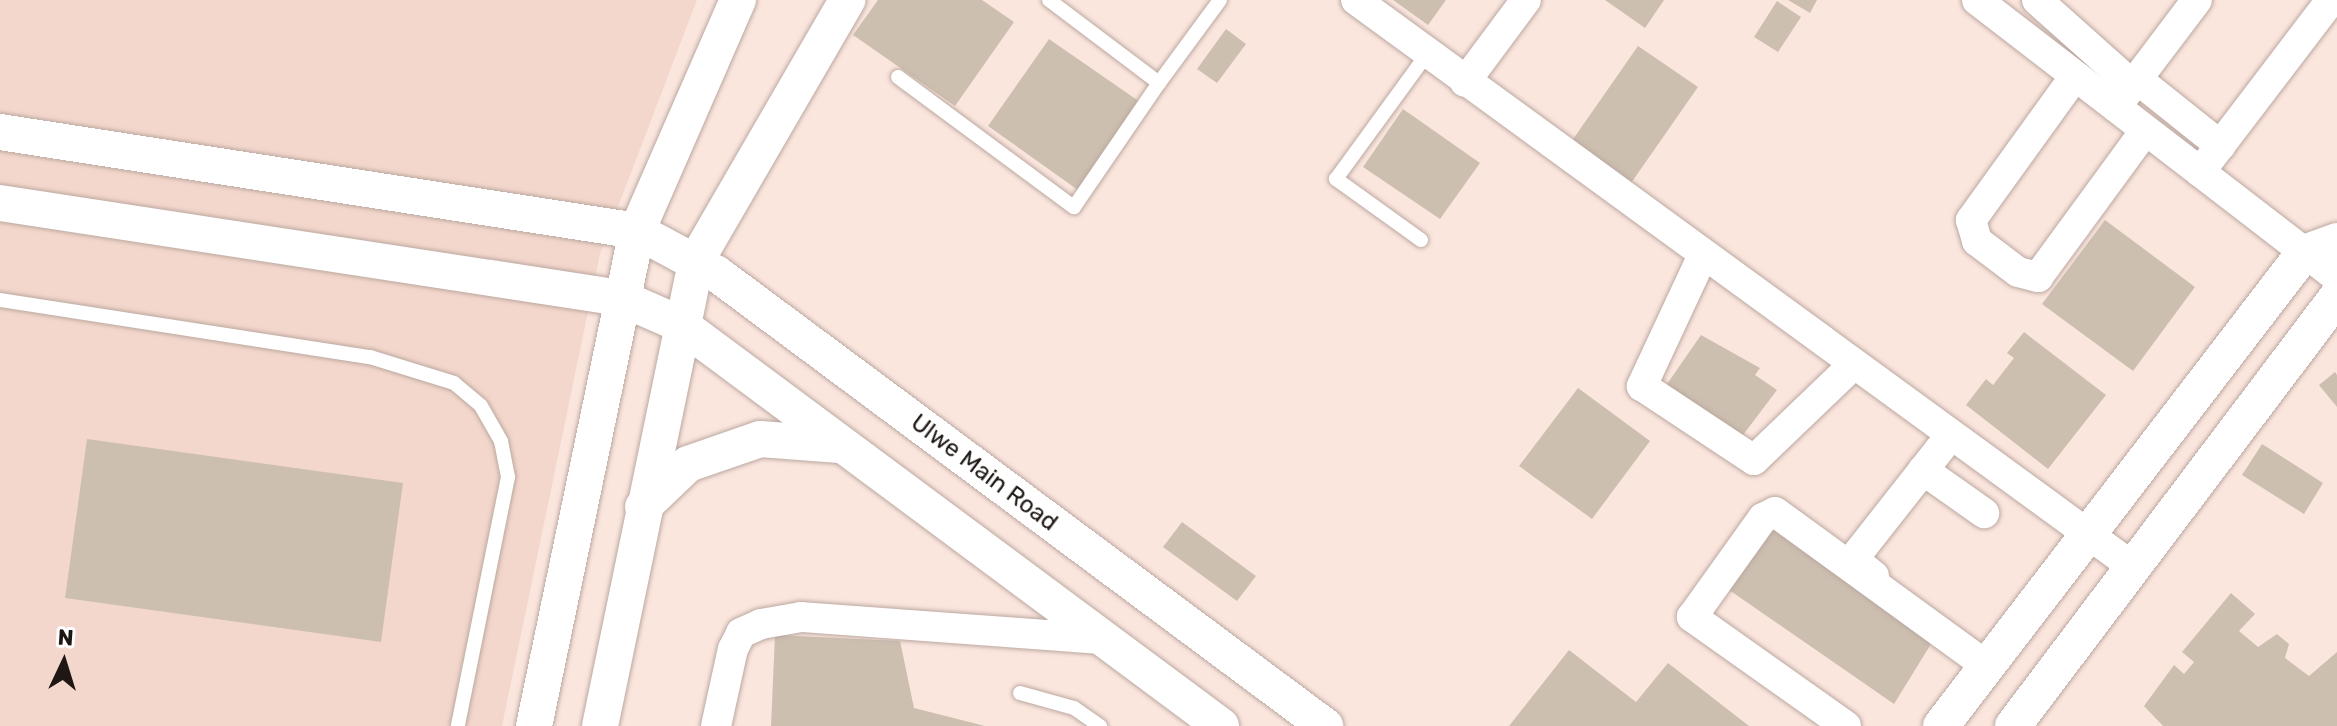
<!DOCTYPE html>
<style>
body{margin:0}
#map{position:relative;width:2337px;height:726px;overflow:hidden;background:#fbe6de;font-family:Rubik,sans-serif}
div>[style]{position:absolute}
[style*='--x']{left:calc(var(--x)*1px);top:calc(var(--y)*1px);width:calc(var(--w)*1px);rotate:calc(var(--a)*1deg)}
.built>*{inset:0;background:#f4d7cc}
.building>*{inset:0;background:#ccbfb0}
.roads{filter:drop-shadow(0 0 2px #bba8a0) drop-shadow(0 0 2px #bba8a0)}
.service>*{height:14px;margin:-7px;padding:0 7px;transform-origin:7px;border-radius:7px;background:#fff}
.minor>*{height:30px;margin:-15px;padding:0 15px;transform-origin:15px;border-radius:15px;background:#fff}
.tertiary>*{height:36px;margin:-18px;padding:0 18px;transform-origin:18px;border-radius:18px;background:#fff}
span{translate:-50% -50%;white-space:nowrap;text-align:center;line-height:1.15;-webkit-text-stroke:7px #fff;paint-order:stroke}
.street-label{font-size:24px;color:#1e1714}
.north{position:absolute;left:24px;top:622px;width:80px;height:80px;-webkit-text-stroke:6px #fff;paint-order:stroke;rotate:4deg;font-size:22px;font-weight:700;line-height:32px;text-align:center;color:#1e1714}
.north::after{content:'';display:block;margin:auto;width:28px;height:36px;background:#1e1714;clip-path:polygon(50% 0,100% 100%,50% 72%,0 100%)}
</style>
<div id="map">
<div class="built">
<div style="clip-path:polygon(0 0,697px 0,600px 254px,502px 726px,0 726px)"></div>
</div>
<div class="building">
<div style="clip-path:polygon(878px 0,982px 0,1014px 22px,955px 106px,853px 35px)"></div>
<div style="clip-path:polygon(1393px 0,1446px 0,1428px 25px)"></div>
<div style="clip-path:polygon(1605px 0,1664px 0,1645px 28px)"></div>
<div style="clip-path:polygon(1788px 0,1817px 0,1810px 13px)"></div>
<div style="clip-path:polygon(1777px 1px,1801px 17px,1778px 52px,1754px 37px)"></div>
<div style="clip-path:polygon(1226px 29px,1246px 44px,1217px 83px,1197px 69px)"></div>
<div style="clip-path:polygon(1049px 39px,1140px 102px,1078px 190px,988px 126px)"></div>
<div style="clip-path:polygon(1638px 46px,1698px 87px,1629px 186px,1569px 145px)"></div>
<div style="clip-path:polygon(1403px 109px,1480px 163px,1440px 219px,1363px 167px)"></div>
<div style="clip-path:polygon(2105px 220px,2195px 287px,2133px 371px,2042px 304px)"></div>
<div style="clip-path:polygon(2024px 332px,2106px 395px,2048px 469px,1966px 405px,1986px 379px,1993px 385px,2014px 358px,2007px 353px)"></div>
<div style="clip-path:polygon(1701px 335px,1760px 368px,1755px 375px,1777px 390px,1740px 439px,1665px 387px)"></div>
<div style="clip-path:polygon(2335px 372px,2337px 375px,2337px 407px,2319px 385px)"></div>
<div style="clip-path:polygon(1578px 388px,1650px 441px,1592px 519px,1519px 466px)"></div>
<div style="clip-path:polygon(87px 439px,403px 483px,381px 642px,65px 598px)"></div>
<div style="clip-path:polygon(2262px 444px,2323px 483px,2304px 514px,2242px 475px)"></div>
<div style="clip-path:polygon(1182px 522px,1256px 576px,1237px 601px,1163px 547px)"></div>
<div style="clip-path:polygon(1772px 524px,1931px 644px,1894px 704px,1719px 583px)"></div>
<div style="clip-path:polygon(2231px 593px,2255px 614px,2239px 631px,2258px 647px,2277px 634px,2289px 644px,2285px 658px,2309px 676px,2337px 652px,2337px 726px,2163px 726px,2144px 706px,2174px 665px,2184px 674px,2194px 662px,2182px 652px)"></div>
<div style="clip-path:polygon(775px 635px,900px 641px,914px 708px,985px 726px,771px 726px)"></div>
<div style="clip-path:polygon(1569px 650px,1636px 702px,1668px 663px,1749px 726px,1509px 726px)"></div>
</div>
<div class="roads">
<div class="service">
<div style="--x:1049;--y:0;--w:138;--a:37"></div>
<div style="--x:1159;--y:83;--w:103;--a:-53.7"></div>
<div style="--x:898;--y:77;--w:219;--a:36.5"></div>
<div style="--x:1074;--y:207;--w:150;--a:-55.6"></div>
<div style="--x:1421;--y:240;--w:105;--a:-144.3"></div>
<div style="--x:1336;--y:179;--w:156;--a:-53.9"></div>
<div style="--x:0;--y:300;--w:374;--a:8.8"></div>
<div style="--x:370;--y:357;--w:88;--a:17.2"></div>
<div style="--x:454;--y:383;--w:35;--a:40"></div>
<div style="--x:481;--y:406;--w:40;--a:60.3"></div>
<div style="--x:501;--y:441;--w:37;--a:79"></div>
<div style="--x:508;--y:477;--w:254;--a:101.4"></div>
<div style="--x:1020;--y:693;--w:56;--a:15.5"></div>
<div style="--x:1074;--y:708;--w:32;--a:35"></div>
</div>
<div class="minor">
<div style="--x:1356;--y:0;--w:960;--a:36.11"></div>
<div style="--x:1977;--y:0;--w:454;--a:37.6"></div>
<div style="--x:2037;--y:0;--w:110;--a:41.7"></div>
<div style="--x:2075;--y:76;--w:178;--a:125.8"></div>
<div style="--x:1971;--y:220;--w:22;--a:74"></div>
<div style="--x:1977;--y:241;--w:51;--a:37.1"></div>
<div style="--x:2018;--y:272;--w:21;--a:14"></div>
<div style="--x:2038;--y:277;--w:181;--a:-53.8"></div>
<div style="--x:2137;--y:79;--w:107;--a:38.6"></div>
<div style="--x:1465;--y:82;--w:102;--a:-53.4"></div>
<div style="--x:2116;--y:107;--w:134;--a:-52.9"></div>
<div style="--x:2200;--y:172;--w:216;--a:-52.7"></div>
<div style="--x:1703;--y:255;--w:145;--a:115"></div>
<div style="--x:1642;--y:386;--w:134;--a:33.5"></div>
<div style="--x:1754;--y:460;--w:139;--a:-43.8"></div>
<div style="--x:1923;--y:470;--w:75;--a:35.2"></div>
<div style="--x:1874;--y:576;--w:21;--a:-141"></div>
<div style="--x:1858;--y:563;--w:10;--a:-90"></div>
<div style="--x:1858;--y:553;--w:150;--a:-51.8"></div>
<div style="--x:716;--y:726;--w:79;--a:-77.6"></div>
<div style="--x:733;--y:649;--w:18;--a:-63"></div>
<div style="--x:741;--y:633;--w:22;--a:-24"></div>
<div style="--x:761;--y:624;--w:41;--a:-9.9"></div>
<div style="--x:801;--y:617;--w:303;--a:4.2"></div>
<div style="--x:1846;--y:726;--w:189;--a:-144.7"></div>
<div style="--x:1692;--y:617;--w:122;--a:-54.4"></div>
<div style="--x:1763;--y:518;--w:13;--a:-27"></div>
<div style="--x:1775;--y:512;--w:263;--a:36"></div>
</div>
<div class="tertiary">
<div style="--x:0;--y:132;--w:645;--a:8.83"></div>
<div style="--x:637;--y:231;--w:91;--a:28.3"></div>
<div style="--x:717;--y:274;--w:758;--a:36.63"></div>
<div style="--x:0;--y:203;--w:628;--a:8.7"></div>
<div style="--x:621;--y:298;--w:64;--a:23.8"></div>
<div style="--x:680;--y:324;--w:674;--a:36.61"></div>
<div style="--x:643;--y:507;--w:62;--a:-43.7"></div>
<div style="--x:688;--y:464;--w:76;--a:-19.1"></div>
<div style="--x:760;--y:439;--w:80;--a:4.3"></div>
<div style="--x:534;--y:726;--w:506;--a:-78.25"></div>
<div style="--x:637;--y:231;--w:252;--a:-66.4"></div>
<div style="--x:600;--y:726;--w:475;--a:-78.3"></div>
<div style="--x:696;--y:261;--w:302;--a:-59.9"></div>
<div style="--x:1941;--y:726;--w:596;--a:-52.5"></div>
<div style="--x:2304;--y:253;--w:35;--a:-20"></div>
<div style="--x:2013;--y:726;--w:538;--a:-52.94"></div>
</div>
</div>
<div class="street-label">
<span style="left:984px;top:473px;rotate:37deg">Ulwe Main Road</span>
</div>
<div class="north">N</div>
</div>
